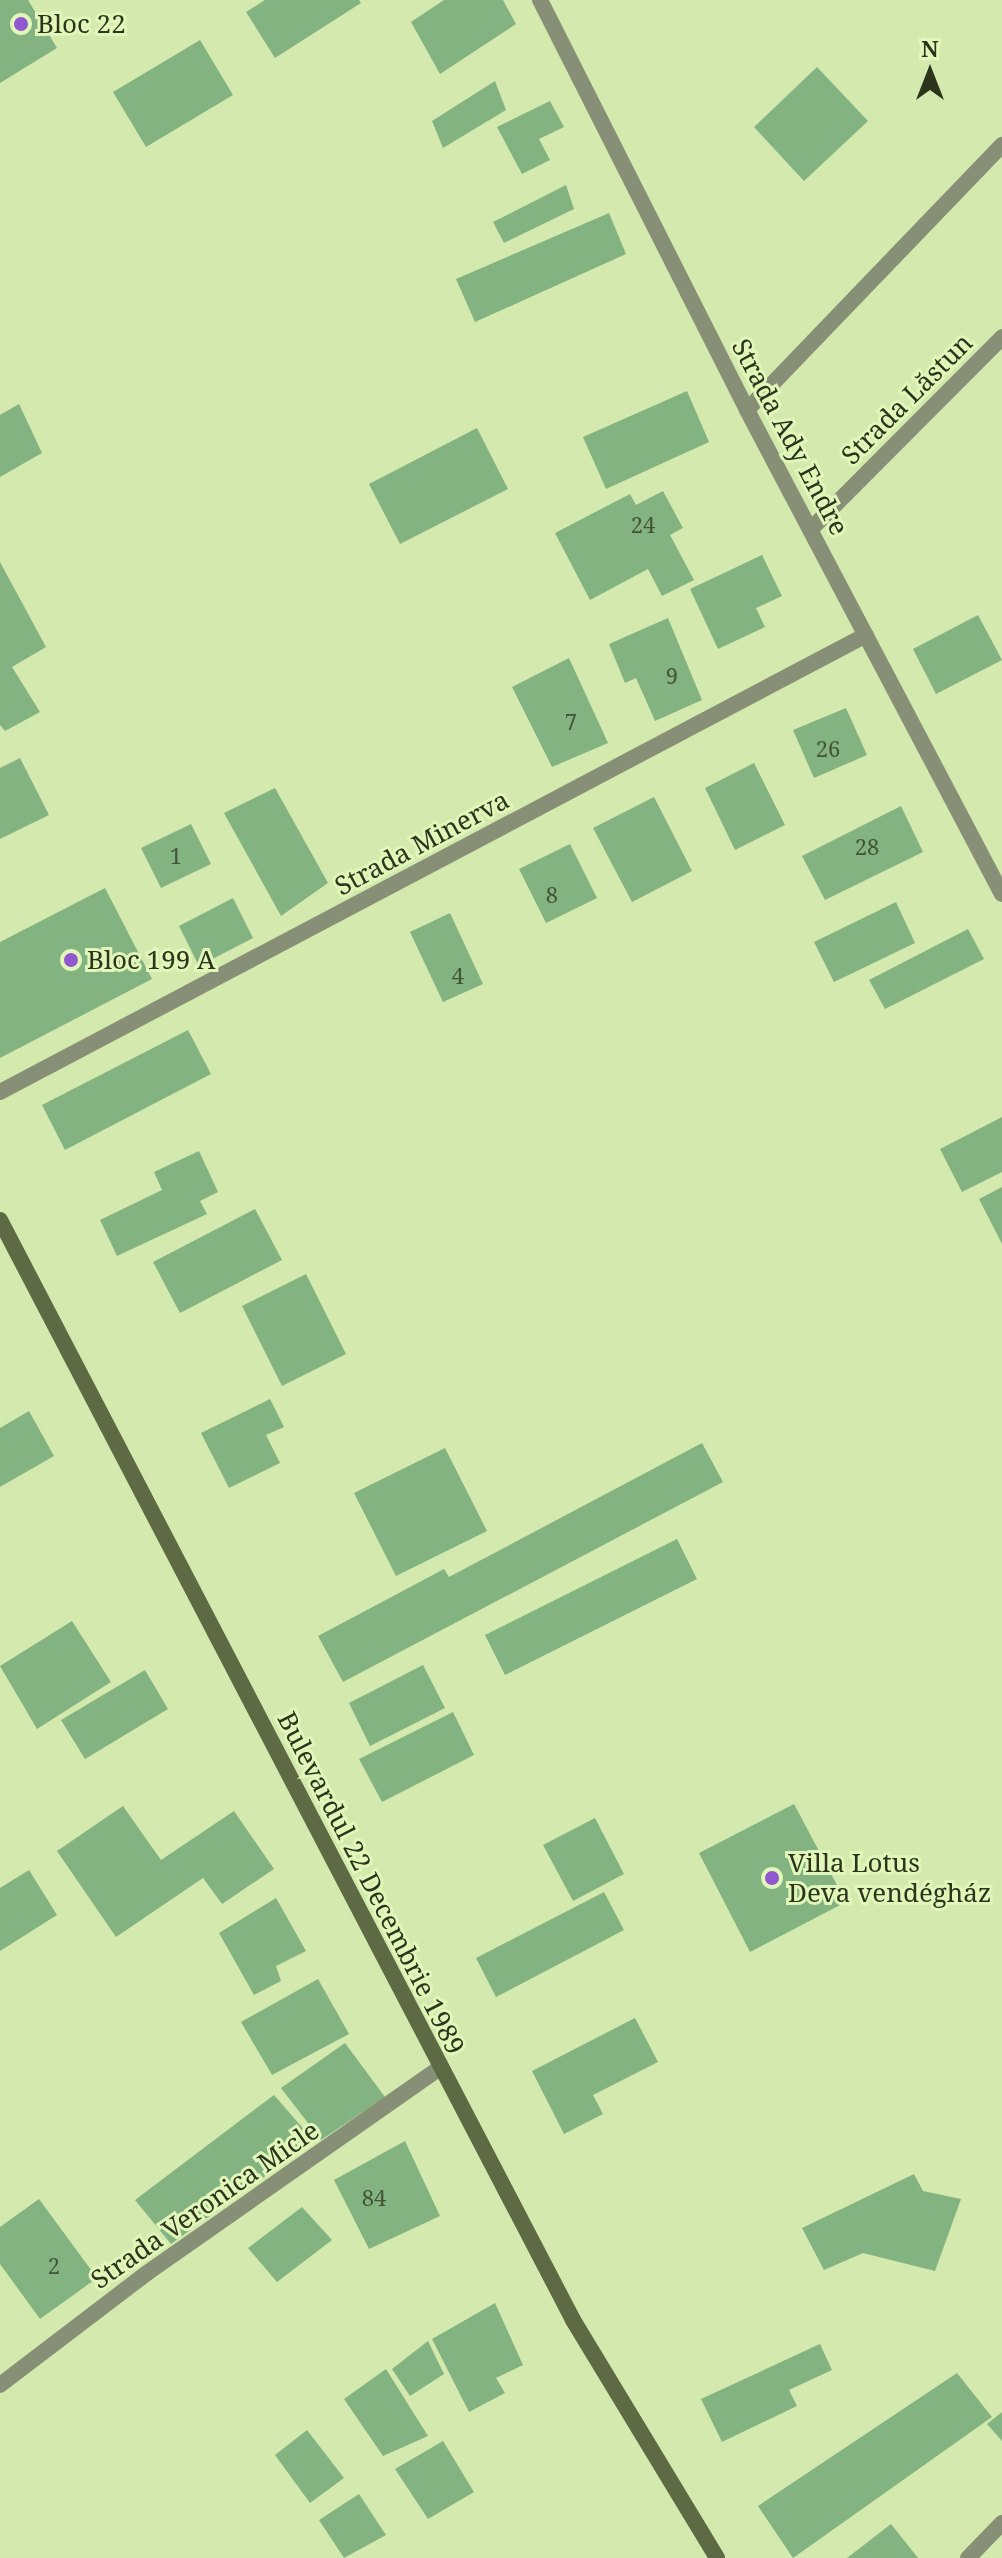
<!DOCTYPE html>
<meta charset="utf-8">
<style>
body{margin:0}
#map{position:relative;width:1002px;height:2558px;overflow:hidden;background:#d4e9ad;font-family:"Noto Serif",serif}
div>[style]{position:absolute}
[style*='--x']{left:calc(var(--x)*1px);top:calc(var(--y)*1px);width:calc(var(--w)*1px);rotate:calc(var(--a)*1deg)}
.building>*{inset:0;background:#84b382}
.street>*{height:16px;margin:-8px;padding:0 8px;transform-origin:8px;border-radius:8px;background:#879076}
.secondary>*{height:16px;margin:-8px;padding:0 8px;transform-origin:8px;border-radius:8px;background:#5d6a44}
.dots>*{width:22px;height:22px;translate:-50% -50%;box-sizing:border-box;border:4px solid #e1f6b9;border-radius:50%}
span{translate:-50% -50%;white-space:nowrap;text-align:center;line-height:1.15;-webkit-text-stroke:6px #e1f6b9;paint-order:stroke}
.number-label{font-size:22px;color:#425436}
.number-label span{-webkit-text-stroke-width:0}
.poi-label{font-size:26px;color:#2c341c}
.left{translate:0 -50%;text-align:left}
.street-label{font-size:26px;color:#2c341c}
.north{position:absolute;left:890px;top:32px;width:80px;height:80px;-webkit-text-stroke:6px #e1f6b9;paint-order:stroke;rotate:0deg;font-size:22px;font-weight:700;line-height:32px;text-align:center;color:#2c341c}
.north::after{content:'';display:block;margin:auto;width:28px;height:36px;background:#2c341c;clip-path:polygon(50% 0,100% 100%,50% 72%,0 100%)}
</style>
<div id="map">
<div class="building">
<div style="clip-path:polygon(0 0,28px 0,57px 48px,0 83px)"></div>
<div style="clip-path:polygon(265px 0,359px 0,361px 3px,275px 58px,246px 12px)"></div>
<div style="clip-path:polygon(444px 0,503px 0,516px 24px,440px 74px,411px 22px)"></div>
<div style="clip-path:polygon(200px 40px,233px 95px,146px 147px,113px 92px)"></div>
<div style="clip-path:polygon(817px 67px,868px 121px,804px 181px,754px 127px)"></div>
<div style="clip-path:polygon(495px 81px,506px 110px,443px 148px,432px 121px)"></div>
<div style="clip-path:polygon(550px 101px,564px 127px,539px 139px,550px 160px,522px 174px,497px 127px)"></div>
<div style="clip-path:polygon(566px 185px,574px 209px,504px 243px,493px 222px)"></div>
<div style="clip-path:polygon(609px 213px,626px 254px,475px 322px,456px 279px)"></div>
<div style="clip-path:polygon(687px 391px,709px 442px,606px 489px,583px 437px)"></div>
<div style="clip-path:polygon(19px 404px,42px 453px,0 477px,0 415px)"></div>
<div style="clip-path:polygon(477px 428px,508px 489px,400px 544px,369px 484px)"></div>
<div style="clip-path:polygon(663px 491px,683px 528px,670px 535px,694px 580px,662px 596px,648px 569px,590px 600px,555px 533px,630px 494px,636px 505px)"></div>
<div style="clip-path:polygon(762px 555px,782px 596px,756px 608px,765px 627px,718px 649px,690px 589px)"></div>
<div style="clip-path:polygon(0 562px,46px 647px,12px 667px,40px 712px,5px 731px,0 725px)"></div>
<div style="clip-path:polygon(978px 615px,1002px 660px,936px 694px,913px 649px)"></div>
<div style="clip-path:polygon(668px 618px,702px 700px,655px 721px,636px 678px,625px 683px,609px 644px)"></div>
<div style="clip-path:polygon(569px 658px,608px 743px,552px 767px,512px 687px)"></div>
<div style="clip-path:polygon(846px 708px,867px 755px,814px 778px,793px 730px)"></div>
<div style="clip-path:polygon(20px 758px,49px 815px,0 839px,0 768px)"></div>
<div style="clip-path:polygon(754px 763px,785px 825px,735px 850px,705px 788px)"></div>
<div style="clip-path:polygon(275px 788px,328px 883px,281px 916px,224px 813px)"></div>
<div style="clip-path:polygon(654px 797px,692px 871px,632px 902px,593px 828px)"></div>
<div style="clip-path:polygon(901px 806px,923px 852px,825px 900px,802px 856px)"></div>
<div style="clip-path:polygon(191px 824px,211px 864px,161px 888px,141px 848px)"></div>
<div style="clip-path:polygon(570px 844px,597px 898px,546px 923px,519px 869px)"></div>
<div style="clip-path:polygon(105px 888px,152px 979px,0 1058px,0 942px)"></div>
<div style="clip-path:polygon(233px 898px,253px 938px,199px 966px,179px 926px)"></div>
<div style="clip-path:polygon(896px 902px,915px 943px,834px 982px,814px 942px)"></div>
<div style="clip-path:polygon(450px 913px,483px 984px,443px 1002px,410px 932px)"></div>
<div style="clip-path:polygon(968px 929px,984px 959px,885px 1009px,869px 980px)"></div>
<div style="clip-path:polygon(188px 1030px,211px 1074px,65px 1150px,42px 1105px)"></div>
<div style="clip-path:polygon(1002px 1117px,1002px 1172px,962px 1192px,940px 1149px)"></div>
<div style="clip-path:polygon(199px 1151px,218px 1192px,200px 1201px,207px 1214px,117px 1256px,100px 1220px,162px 1190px,154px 1172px)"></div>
<div style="clip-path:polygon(1002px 1187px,1002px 1244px,979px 1199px)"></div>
<div style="clip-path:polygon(255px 1209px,282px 1260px,180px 1313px,153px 1262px)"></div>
<div style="clip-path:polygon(306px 1274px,346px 1354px,282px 1386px,242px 1306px)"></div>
<div style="clip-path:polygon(270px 1399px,284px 1427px,266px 1435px,280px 1463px,229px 1488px,201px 1433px)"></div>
<div style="clip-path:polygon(29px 1411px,54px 1456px,0 1487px,0 1428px)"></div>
<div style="clip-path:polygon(702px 1443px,723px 1482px,343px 1682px,318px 1636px,444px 1569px,449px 1577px)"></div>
<div style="clip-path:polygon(445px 1448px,487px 1531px,396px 1576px,354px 1493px)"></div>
<div style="clip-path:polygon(677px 1539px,697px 1579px,505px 1675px,485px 1635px)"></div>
<div style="clip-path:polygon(72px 1621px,111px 1682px,37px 1729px,0 1666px)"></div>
<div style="clip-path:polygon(423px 1665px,445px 1708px,370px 1746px,349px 1703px)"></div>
<div style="clip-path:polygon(145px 1670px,168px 1709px,85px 1759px,61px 1720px)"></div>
<div style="clip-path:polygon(453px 1712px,474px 1755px,382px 1802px,359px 1759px)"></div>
<div style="clip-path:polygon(794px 1804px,846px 1902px,750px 1952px,699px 1853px)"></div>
<div style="clip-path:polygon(123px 1806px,161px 1860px,234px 1811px,274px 1869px,222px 1904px,203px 1878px,116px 1937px,57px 1851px)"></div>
<div style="clip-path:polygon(595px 1818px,624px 1874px,573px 1901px,543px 1845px)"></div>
<div style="clip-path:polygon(29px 1870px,57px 1915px,0 1951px,0 1888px)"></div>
<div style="clip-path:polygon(604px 1892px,624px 1930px,496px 1997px,476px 1958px)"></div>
<div style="clip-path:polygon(276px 1898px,306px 1951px,276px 1966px,281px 1981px,254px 1995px,219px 1933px)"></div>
<div style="clip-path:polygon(318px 1979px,349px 2034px,272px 2075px,241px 2022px)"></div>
<div style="clip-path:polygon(635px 2018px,658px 2062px,593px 2095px,603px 2114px,564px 2134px,532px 2071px)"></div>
<div style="clip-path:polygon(345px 2043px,385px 2097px,321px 2140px,281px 2088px)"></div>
<div style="clip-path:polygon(274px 2095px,314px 2141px,171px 2244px,135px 2200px)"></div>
<div style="clip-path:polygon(405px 2141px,440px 2216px,369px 2249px,334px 2180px)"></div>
<div style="clip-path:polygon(914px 2174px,923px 2191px,961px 2199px,935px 2271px,863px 2253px,824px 2270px,802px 2228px)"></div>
<div style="clip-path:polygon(39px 2199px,97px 2278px,40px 2319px,0 2264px,0 2227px)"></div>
<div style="clip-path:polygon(302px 2207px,332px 2240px,277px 2282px,248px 2248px)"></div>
<div style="clip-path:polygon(495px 2303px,523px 2365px,496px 2378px,505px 2393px,469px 2412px,432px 2339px)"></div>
<div style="clip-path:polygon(428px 2341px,444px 2374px,410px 2396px,392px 2369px)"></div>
<div style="clip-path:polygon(820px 2344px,832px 2370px,789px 2390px,797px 2406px,722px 2442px,701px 2399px)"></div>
<div style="clip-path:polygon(386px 2369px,428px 2436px,383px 2456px,344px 2399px)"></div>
<div style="clip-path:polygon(957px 2373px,992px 2417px,793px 2558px,758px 2506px)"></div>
<div style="clip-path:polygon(1002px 2412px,1002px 2441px,987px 2424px)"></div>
<div style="clip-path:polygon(307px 2430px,344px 2478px,310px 2503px,275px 2455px)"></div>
<div style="clip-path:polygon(443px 2441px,474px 2492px,428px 2519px,395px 2469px)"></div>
<div style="clip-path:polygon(359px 2494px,386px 2535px,344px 2558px,319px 2520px)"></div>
<div style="clip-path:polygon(891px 2524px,918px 2558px,847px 2558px)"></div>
</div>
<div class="street">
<div style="--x:540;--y:0;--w:459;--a:63.2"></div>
<div style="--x:747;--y:410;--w:547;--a:62.22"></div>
<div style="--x:747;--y:410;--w:368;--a:-46.1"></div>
<div style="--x:811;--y:529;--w:271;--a:-45.1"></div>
<div style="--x:0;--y:1092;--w:979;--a:-27.82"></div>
<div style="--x:0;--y:2385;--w:185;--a:-37.3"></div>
<div style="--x:147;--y:2273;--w:358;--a:-35"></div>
<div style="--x:968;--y:2558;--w:49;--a:-45.8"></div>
</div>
<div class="secondary">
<div style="--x:0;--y:1220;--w:1240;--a:62.48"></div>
<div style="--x:573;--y:2320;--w:278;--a:58.8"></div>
</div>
<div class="dots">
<div style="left:21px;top:24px;background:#9057cf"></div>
<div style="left:71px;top:960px;background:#9057cf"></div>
<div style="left:772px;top:1878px;background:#9057cf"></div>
</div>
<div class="number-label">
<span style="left:643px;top:525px">24</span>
<span style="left:672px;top:676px">9</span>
<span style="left:571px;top:722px">7</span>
<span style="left:828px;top:749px">26</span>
<span style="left:867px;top:847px">28</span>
<span style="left:176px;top:856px">1</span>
<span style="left:552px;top:895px">8</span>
<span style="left:458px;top:976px">4</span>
<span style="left:374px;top:2198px">84</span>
<span style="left:54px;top:2266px">2</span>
</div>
<div class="poi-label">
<span class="left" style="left:37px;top:24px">Bloc 22</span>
<span class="left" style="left:87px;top:960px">Bloc 199 A</span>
<span class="left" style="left:788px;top:1878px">Villa Lotus<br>Deva vendégház</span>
</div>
<div class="street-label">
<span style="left:907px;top:399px;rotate:-45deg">Strada Lăstun</span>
<span style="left:790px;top:437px;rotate:62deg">Strada Ady Endre</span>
<span style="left:422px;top:843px;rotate:-28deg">Strada Minerva</span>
<span style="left:371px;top:1883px;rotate:63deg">Bulevardul 22 Decembrie 1989</span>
<span style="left:205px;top:2205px;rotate:-35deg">Strada Veronica Micle</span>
</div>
<div class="north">N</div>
</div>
